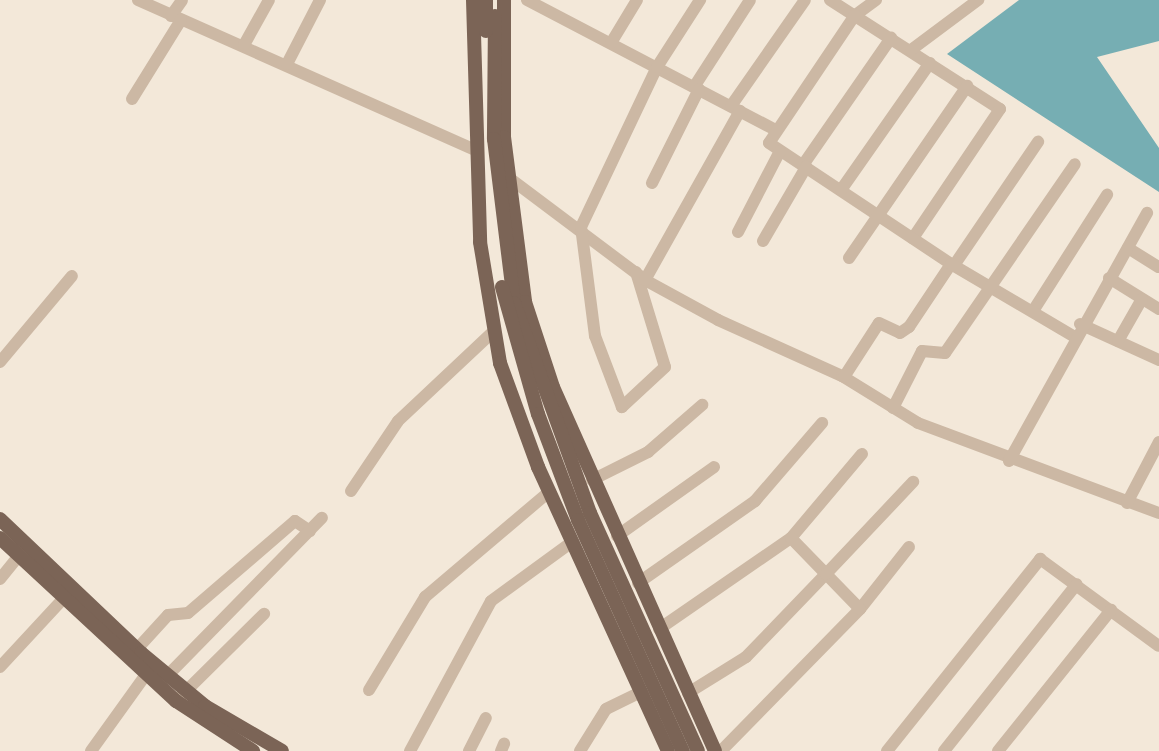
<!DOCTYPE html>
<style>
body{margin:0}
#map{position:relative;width:1159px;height:751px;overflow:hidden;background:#f3e8d9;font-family:Commissioner,sans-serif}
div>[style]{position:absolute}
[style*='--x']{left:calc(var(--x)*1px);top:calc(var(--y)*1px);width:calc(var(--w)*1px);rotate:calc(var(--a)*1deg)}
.water>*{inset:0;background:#76aeb3}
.minor>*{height:12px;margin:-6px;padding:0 6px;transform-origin:6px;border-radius:6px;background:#ccb8a4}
.major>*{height:14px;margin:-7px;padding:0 7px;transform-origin:7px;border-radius:7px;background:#7b6456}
span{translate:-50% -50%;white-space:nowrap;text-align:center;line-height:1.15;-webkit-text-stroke:6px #fbf2e6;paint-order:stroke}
</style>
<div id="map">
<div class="water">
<div style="clip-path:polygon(1019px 0,1159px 0,1159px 41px,1097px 57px,1159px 148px,1159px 192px,947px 54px)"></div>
</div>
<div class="minor">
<div style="--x:138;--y:0;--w:369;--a:24"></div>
<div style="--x:527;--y:0;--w:279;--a:27.6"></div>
<div style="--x:830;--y:0;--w:202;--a:32.7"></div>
<div style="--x:1000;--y:109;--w:156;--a:124"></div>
<div style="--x:876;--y:0;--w:26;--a:144"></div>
<div style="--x:855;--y:15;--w:154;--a:123.9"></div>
<div style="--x:769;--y:143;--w:219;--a:33.6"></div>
<div style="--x:171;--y:16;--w:19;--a:-55"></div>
<div style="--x:611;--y:43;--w:50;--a:-58.8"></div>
<div style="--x:244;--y:45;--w:51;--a:-60.9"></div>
<div style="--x:911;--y:50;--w:84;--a:-36.7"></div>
<div style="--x:287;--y:64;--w:72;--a:-62.7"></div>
<div style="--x:694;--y:87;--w:103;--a:-57.2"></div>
<div style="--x:132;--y:99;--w:93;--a:-58.2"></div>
<div style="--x:731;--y:106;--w:129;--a:-55.1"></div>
<div style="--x:803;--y:165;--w:155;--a:-55.3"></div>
<div style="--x:508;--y:177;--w:171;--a:36.9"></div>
<div style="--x:645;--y:280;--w:83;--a:28.7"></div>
<div style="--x:718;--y:320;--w:136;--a:24.3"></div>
<div style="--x:842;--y:376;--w:89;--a:31.7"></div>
<div style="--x:918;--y:423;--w:257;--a:20.5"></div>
<div style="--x:652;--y:183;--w:105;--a:-63.4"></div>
<div style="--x:841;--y:190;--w:155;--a:-55"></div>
<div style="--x:738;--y:232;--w:91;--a:-62.6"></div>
<div style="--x:763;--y:241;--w:86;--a:-59.8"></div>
<div style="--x:1128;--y:248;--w:36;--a:32"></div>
<div style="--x:849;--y:258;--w:209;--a:-55.5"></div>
<div style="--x:955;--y:264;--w:148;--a:-55.8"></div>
<div style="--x:636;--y:272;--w:99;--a:73"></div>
<div style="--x:665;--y:367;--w:59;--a:137.1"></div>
<div style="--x:622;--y:407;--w:76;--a:-110.8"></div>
<div style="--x:595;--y:336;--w:110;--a:-97.3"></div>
<div style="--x:581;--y:227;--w:177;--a:-64.6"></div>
<div style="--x:657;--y:67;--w:80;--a:-57.3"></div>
<div style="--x:1109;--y:278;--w:59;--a:31.8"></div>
<div style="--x:645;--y:280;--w:194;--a:-60.7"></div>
<div style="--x:1033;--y:311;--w:138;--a:-57.5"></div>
<div style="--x:1080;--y:324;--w:87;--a:24.5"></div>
<div style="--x:1118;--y:341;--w:48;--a:-60.3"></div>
<div style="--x:0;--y:362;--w:112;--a:-50.1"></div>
<div style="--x:844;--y:377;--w:64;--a:-57.1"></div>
<div style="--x:879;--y:323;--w:23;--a:25"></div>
<div style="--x:900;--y:333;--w:11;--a:-34"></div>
<div style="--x:909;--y:327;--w:76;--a:-56.3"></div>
<div style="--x:951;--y:264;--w:142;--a:30.5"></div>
<div style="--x:893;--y:408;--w:64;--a:-63"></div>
<div style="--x:922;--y:351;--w:23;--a:5"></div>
<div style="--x:945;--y:353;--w:229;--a:-55.5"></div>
<div style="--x:1009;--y:461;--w:284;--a:-60.9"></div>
<div style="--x:592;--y:480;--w:63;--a:-26.6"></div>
<div style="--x:648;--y:452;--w:72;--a:-41"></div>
<div style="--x:351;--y:491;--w:84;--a:-56.1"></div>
<div style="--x:398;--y:421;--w:132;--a:-43.2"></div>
<div style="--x:1127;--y:503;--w:69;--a:-62.3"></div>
<div style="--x:617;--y:536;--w:119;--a:-35.4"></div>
<div style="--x:0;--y:579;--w:28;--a:-51"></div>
<div style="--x:638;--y:583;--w:143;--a:-35"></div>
<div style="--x:755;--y:501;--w:103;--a:-49.3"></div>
<div style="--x:860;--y:609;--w:79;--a:-51.7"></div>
<div style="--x:659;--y:629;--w:160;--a:-34.6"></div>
<div style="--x:791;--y:538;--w:110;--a:-49.8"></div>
<div style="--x:137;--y:649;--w:46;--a:-47.6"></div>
<div style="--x:168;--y:615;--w:20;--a:-6"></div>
<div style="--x:188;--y:613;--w:141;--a:-40.7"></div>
<div style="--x:295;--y:521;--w:18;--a:34"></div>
<div style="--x:0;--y:667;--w:91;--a:-47.2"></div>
<div style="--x:168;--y:675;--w:220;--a:-45.6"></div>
<div style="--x:369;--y:690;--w:109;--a:-58.9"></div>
<div style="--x:425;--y:597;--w:162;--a:-40.3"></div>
<div style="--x:688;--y:693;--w:68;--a:-31.8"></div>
<div style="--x:746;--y:657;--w:115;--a:-46.1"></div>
<div style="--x:826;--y:574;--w:50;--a:-134.2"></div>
<div style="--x:181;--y:696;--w:117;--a:-44.7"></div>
<div style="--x:91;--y:751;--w:105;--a:-54.3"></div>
<div style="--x:410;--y:751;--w:170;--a:-61.6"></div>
<div style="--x:491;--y:601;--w:100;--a:-36.1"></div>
<div style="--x:469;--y:751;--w:37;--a:-63"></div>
<div style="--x:501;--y:751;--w:8;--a:-67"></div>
<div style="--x:580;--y:751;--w:49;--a:-58.2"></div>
<div style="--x:606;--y:709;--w:39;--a:-26"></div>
<div style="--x:721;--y:751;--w:199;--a:-45.6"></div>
<div style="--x:860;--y:609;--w:49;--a:-134.2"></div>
<div style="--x:826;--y:574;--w:127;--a:-46.6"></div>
<div style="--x:887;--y:751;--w:246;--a:-51.4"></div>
<div style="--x:1040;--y:559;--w:147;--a:36.2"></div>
<div style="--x:944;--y:751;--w:213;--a:-51.5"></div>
<div style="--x:998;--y:751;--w:181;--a:-51.3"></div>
</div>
<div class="major">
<div style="--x:473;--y:0;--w:242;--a:88.3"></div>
<div style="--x:480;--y:242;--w:123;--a:80.6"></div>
<div style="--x:500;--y:363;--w:111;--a:69.9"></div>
<div style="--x:538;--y:467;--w:312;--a:65.4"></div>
<div style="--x:504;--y:0;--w:137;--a:90"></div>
<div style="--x:504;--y:137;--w:166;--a:82.7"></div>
<div style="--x:525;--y:302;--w:89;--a:71.8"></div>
<div style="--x:553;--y:387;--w:398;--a:66"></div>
<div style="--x:495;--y:16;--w:123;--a:90.5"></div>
<div style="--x:494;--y:139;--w:165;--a:83"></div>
<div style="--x:514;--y:303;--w:223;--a:70.1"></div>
<div style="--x:590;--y:513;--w:261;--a:65.6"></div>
<div style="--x:486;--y:31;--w:31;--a:-90"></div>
<div style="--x:502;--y:287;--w:132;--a:74.2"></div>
<div style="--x:538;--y:414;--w:113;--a:69.3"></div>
<div style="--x:578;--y:520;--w:254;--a:65.6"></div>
<div style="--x:0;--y:519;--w:195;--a:43.5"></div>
<div style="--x:141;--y:653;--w:83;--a:39.6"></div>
<div style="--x:205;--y:706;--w:89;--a:30.3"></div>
<div style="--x:0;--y:538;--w:240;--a:42.8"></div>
<div style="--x:176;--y:701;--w:92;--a:33"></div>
</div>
</div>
